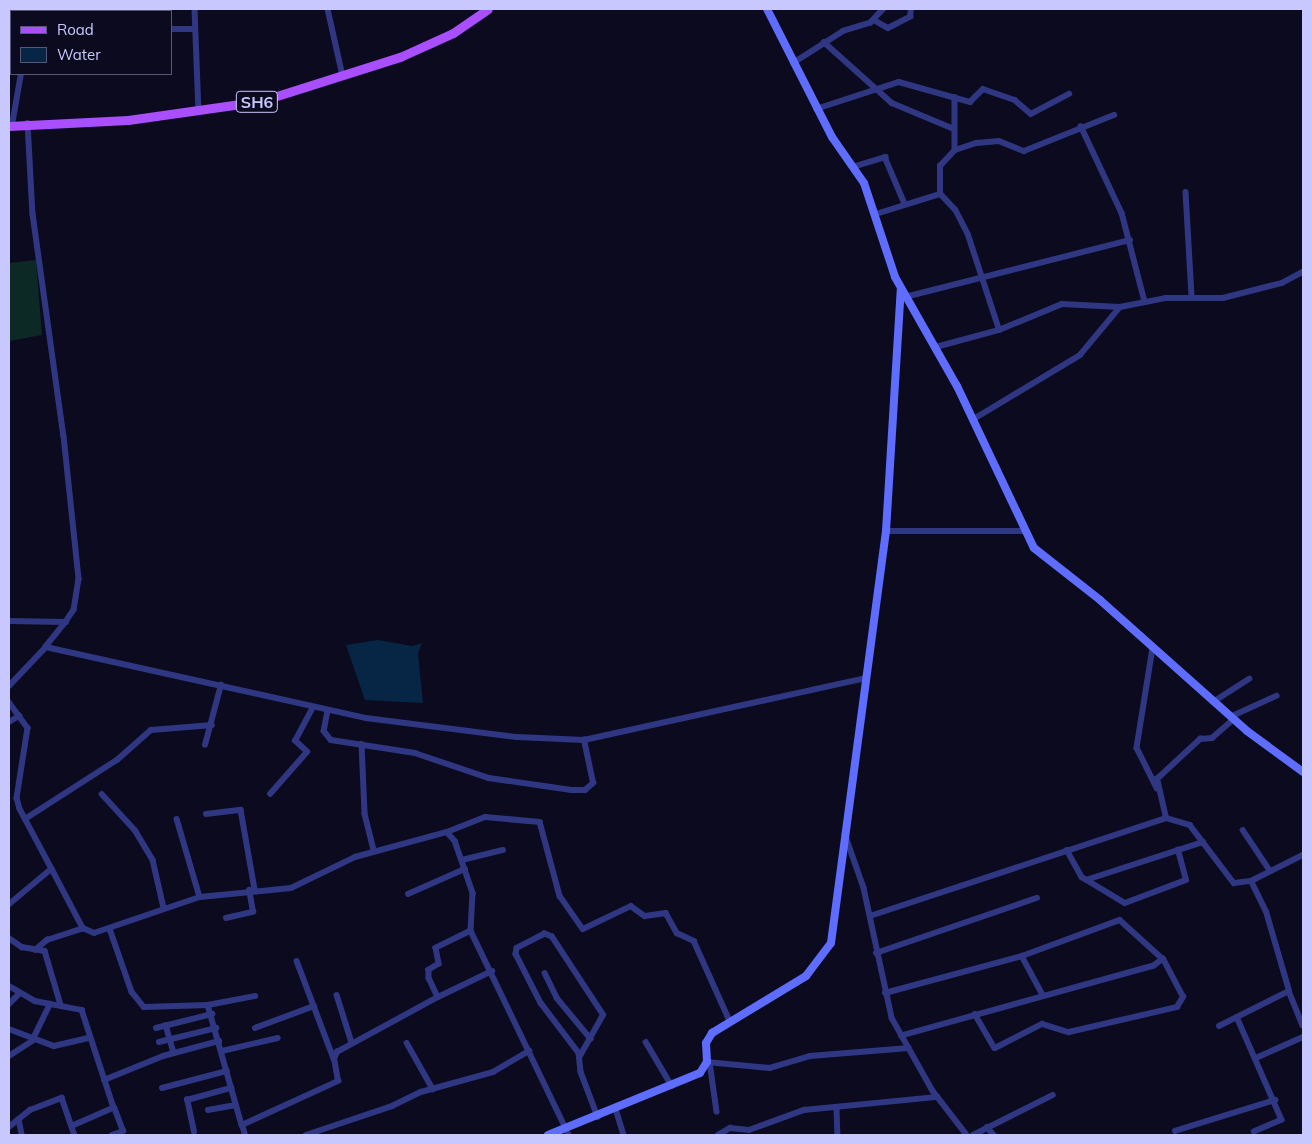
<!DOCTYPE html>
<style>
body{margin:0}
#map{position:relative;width:1312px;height:1144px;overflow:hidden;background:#0b0a1f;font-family:Mulish,sans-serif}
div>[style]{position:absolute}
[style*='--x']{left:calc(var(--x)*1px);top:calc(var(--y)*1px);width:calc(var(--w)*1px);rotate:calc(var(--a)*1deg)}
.green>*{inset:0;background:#0d2925}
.water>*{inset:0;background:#072645}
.street>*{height:5.5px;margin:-2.75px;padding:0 2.75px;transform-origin:2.75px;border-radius:2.75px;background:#303782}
.secondary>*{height:8px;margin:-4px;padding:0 4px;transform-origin:4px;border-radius:4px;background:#5f6dff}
.primary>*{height:9px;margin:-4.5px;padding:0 4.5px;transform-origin:4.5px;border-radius:4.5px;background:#a94fff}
span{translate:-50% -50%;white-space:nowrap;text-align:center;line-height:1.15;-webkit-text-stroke:4px #0b0a1f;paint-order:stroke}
.shield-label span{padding:1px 4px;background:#0b0a1f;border:1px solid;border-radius:4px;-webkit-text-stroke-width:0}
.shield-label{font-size:16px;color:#c8c8ff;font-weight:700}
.frame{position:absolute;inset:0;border:10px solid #c8c8ff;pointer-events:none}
.legend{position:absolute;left:10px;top:10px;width:162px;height:65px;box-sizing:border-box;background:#0b0a1f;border:1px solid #575679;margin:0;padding:6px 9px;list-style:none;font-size:15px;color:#c8c8ff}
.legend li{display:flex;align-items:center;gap:10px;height:25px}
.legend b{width:25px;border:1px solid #575679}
</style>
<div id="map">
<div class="green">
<div style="clip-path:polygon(36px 260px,42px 335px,9px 341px,9px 263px)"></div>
</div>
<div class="water">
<div style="clip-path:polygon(378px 640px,412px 646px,422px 643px,418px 653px,423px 703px,365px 700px,346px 645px)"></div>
</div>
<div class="street">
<div style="--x:195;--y:9;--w:103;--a:87.8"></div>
<div style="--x:328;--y:9;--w:69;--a:77.4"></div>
<div style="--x:45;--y:11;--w:2;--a:-63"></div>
<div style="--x:874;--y:20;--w:16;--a:30"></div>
<div style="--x:888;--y:28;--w:25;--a:-27"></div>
<div style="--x:910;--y:17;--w:8;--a:-83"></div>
<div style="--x:171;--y:29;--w:24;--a:0"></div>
<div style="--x:824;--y:42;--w:91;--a:41.9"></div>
<div style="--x:892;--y:103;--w:65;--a:22.6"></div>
<div style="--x:793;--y:63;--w:59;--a:-32.6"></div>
<div style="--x:843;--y:31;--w:28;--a:-17"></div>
<div style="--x:870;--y:23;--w:19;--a:-47"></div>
<div style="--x:955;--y:97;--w:53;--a:90"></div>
<div style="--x:816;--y:109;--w:87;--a:-18"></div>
<div style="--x:899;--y:82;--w:74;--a:15.7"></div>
<div style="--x:970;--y:102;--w:18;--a:-45"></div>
<div style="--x:983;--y:89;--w:34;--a:19"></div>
<div style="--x:1015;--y:100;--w:21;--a:41"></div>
<div style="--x:1031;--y:114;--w:43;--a:-27.8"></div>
<div style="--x:28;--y:123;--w:91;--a:86.9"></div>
<div style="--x:33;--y:214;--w:224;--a:82.1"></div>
<div style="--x:64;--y:436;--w:144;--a:84"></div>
<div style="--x:79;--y:579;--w:31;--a:99"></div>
<div style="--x:74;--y:610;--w:14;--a:124"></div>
<div style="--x:12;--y:125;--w:52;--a:-80"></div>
<div style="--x:1081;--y:126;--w:96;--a:64.8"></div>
<div style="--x:1122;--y:213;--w:92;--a:75.5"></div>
<div style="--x:853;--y:167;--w:34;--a:-17"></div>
<div style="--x:885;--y:157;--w:51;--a:66.9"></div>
<div style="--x:1186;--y:192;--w:105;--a:86.7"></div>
<div style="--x:876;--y:214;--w:67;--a:-17.4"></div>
<div style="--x:905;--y:297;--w:232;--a:-14.2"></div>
<div style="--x:999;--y:330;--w:100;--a:-108.1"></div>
<div style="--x:968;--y:235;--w:28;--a:-117"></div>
<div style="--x:955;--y:210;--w:22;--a:-133"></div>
<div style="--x:940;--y:194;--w:28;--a:-90"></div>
<div style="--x:940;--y:166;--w:22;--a:-47"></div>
<div style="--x:955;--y:150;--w:23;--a:-18"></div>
<div style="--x:977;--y:143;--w:22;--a:-5"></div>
<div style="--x:999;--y:141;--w:27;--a:22"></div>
<div style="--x:1024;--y:151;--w:97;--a:-21.8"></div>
<div style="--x:936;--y:347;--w:65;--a:-15.1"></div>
<div style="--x:999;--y:330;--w:68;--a:-22.4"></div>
<div style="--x:1062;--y:304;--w:58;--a:3"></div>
<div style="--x:972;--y:420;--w:126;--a:-31"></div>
<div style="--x:1080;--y:355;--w:62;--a:-50.2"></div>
<div style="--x:1120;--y:307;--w:47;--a:-11.1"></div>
<div style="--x:1166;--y:298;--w:57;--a:0"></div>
<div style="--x:1223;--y:298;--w:61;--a:-14.3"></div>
<div style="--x:1282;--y:283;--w:24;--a:-28"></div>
<div style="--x:886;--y:531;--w:138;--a:0"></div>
<div style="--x:9;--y:621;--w:57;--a:1"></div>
<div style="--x:66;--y:622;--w:32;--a:129"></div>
<div style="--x:1153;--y:648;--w:101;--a:99.1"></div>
<div style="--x:1137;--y:748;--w:45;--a:63.4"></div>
<div style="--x:9;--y:686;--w:54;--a:-46.5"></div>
<div style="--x:46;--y:647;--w:328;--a:12.5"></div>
<div style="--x:366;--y:718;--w:152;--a:7.2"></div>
<div style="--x:517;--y:737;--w:67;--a:2.6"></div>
<div style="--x:584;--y:740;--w:289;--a:-12.4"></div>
<div style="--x:9;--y:702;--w:32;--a:54"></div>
<div style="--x:28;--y:728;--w:71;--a:98.9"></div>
<div style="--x:17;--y:798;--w:11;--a:75"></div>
<div style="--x:20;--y:809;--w:68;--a:61.9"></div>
<div style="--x:52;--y:869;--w:56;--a:140.1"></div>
<div style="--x:1213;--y:702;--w:43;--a:-32.6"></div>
<div style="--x:328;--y:711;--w:20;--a:101"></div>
<div style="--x:324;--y:731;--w:11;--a:52"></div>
<div style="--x:331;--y:740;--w:85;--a:8.8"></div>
<div style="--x:415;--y:753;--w:78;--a:18.7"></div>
<div style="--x:489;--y:778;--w:83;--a:8.3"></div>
<div style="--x:571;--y:790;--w:14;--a:0"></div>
<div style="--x:585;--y:790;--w:11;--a:-41"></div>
<div style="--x:593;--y:783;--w:44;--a:-101.8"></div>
<div style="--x:1230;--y:717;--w:51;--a:-24.5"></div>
<div style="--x:9;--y:722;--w:12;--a:-31"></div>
<div style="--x:362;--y:744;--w:70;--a:87.5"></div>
<div style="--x:365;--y:814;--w:38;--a:76"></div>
<div style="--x:205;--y:745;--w:62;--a:-75.1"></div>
<div style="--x:102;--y:794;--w:49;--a:47.5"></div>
<div style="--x:135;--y:830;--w:35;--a:59"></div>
<div style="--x:153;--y:860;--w:49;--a:77.1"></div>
<div style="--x:270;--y:794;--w:56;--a:-48.6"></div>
<div style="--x:307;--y:752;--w:16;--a:-137"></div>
<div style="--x:295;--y:741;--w:38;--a:-62"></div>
<div style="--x:206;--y:814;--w:35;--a:-7"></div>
<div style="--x:241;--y:810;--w:80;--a:80"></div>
<div style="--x:1166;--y:818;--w:40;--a:-103"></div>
<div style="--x:1157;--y:779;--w:59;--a:-42.9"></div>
<div style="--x:1200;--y:739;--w:12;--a:-5"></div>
<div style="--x:1212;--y:738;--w:28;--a:-41"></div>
<div style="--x:25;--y:819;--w:109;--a:-32.7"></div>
<div style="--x:117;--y:760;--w:45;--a:-41.4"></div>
<div style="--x:151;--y:730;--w:61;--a:-4.7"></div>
<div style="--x:177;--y:819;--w:81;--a:73.6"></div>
<div style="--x:1243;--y:830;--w:47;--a:56.3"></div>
<div style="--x:447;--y:832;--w:41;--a:-21.5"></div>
<div style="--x:485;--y:817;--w:55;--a:5.2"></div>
<div style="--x:540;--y:822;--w:77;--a:74.9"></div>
<div style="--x:560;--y:896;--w:40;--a:55.1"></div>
<div style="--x:583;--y:929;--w:53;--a:-25.6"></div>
<div style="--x:631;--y:906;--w:17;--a:36"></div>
<div style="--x:645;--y:916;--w:21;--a:-8"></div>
<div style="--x:666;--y:913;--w:23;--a:61"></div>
<div style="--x:677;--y:933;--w:19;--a:25"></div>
<div style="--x:694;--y:941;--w:88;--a:65.8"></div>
<div style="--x:845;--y:834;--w:57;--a:70.6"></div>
<div style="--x:864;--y:888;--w:133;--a:77.8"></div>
<div style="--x:892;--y:1018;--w:84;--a:60.7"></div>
<div style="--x:933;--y:1091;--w:56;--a:52.3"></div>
<div style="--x:1067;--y:850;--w:31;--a:61"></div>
<div style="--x:1082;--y:877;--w:50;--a:31.2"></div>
<div style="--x:1125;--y:903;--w:65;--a:-20.7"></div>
<div style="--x:1186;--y:880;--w:31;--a:-105"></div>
<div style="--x:462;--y:860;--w:42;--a:-13.7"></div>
<div style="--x:52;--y:869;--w:67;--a:62.3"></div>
<div style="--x:83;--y:928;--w:12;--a:24"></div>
<div style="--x:94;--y:933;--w:112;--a:-18.8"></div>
<div style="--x:200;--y:897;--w:91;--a:-5.6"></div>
<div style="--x:291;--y:888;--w:71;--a:-25.8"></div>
<div style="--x:355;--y:857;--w:95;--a:-15.2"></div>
<div style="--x:447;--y:832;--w:12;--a:48"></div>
<div style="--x:455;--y:841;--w:55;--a:70.9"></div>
<div style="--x:473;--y:893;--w:38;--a:93"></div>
<div style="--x:471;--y:931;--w:226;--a:64.3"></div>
<div style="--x:1086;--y:880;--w:123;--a:-18"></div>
<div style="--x:408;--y:894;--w:62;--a:-23.7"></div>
<div style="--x:870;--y:916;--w:312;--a:-18.3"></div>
<div style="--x:1166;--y:818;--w:25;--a:16"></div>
<div style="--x:1190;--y:825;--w:73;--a:52.8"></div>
<div style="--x:1234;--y:883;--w:17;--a:-7"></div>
<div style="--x:226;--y:918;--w:28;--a:-13"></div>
<div style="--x:253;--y:912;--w:22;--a:-100"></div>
<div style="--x:110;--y:929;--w:67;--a:70.8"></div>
<div style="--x:132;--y:992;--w:19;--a:51"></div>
<div style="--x:144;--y:1007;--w:64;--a:-1.8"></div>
<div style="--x:208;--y:1005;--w:125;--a:74.2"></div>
<div style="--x:471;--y:931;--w:39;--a:154"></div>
<div style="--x:436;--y:948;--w:16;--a:79"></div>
<div style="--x:439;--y:964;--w:12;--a:149"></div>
<div style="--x:429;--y:970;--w:8;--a:90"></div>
<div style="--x:429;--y:978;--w:21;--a:65"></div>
<div style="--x:438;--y:997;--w:60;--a:-25.7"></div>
<div style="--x:9;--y:938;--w:16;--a:35"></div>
<div style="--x:22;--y:947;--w:23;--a:10"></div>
<div style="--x:45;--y:951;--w:56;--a:73.5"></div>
<div style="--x:35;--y:950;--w:16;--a:-40"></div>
<div style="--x:47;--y:940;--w:38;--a:-18"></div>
<div style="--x:876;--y:953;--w:170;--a:-18.9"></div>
<div style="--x:1022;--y:956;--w:44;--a:61.7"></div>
<div style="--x:297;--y:961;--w:105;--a:69.3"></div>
<div style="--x:545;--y:973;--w:28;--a:64"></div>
<div style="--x:557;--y:998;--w:53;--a:50.3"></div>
<div style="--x:9;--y:986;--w:30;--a:30"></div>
<div style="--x:35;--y:1001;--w:48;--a:10.8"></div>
<div style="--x:82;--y:1010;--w:103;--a:71.9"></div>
<div style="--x:114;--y:1108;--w:45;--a:156.3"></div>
<div style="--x:1289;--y:991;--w:37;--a:68"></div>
<div style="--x:885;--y:993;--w:142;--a:-15.1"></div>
<div style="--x:1022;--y:956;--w:104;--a:-20.2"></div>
<div style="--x:1120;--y:920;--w:58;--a:42.2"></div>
<div style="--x:1163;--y:959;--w:11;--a:142"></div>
<div style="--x:1154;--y:966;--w:262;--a:164.5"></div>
<div style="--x:337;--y:995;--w:50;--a:72.6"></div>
<div style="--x:9;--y:1004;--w:14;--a:-45"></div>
<div style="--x:208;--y:1005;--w:48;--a:-10.8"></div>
<div style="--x:975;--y:1014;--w:39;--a:60"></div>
<div style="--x:995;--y:1048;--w:53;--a:-27.1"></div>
<div style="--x:1042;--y:1024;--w:28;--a:17"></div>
<div style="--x:1069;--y:1032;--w:111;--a:-13"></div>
<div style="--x:1177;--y:1007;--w:12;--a:-59"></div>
<div style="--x:1183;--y:997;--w:43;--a:-117.8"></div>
<div style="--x:1237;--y:1017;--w:112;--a:66.4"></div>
<div style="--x:1282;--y:1120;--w:30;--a:157"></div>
<div style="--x:166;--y:1025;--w:29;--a:74"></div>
<div style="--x:1219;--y:1026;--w:78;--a:-26.6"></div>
<div style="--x:1289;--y:991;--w:82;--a:-106.2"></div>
<div style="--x:1266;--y:912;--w:34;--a:-116"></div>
<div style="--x:1251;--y:881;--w:58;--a:-26.6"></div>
<div style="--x:156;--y:1028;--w:58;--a:-14"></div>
<div style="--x:255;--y:1028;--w:63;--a:-20.4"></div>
<div style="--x:9;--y:1029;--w:48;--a:20.7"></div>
<div style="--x:54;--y:1046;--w:36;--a:-13"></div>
<div style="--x:159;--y:1042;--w:59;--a:-13.8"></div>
<div style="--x:646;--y:1042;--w:51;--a:59.4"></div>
<div style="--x:407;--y:1043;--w:53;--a:60.5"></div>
<div style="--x:222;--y:1051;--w:57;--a:-13.1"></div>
<div style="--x:9;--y:1056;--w:27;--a:-33"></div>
<div style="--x:32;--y:1041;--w:41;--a:-64.1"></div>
<div style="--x:580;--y:1056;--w:47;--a:-60.7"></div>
<div style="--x:603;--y:1015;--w:93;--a:-123.2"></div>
<div style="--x:552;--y:937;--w:8;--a:-157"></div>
<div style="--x:545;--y:934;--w:31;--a:153"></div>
<div style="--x:517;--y:948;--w:6;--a:99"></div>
<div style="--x:516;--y:954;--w:55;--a:63"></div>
<div style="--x:541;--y:1003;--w:63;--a:52.8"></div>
<div style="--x:579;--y:1053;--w:19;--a:84"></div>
<div style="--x:581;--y:1072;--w:48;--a:69.3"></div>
<div style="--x:1256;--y:1058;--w:51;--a:-24.1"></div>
<div style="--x:707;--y:1062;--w:63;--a:5.4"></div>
<div style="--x:770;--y:1068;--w:42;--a:-16.7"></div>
<div style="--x:810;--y:1056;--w:99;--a:-4.6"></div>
<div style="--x:710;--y:1062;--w:50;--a:82"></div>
<div style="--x:104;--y:1080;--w:64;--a:-22.1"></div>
<div style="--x:163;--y:1056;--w:58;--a:-15"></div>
<div style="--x:162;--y:1088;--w:67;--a:-14.7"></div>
<div style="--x:616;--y:1109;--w:27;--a:73"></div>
<div style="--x:837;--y:1109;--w:26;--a:88"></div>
<div style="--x:208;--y:1110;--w:28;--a:-10"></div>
<div style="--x:19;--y:1119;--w:16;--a:79"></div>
<div style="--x:9;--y:1127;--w:27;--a:-39"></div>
<div style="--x:30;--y:1110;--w:34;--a:-21"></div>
<div style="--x:62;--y:1098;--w:39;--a:71"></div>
<div style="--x:987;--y:1127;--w:11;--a:49"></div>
<div style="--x:1175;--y:1131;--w:105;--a:-17.2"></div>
<div style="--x:194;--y:1132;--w:33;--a:-102"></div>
<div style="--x:187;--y:1100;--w:46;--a:-15.3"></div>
<div style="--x:112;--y:1135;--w:12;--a:-20"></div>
<div style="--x:123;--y:1131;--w:25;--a:-111"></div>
<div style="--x:245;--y:1135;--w:10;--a:-107"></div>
<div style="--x:242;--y:1125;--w:106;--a:-24.6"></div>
<div style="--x:338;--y:1081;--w:22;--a:-100"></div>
<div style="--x:334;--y:1059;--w:8;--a:-67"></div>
<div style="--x:337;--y:1052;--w:115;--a:-28.6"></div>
<div style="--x:306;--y:1135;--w:91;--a:-18.6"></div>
<div style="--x:392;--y:1106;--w:32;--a:-26"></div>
<div style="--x:421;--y:1092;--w:75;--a:-15.5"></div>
<div style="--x:493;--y:1072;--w:42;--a:-30.3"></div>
<div style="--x:718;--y:1135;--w:14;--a:-30"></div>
<div style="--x:730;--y:1128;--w:19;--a:6"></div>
<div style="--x:749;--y:1130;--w:59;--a:-20"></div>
<div style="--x:804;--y:1110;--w:134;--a:-5.6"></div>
<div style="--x:973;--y:1135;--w:89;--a:-26.6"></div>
</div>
<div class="secondary">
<div style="--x:767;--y:9;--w:144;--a:63.1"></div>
<div style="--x:832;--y:137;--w:56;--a:55.2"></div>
<div style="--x:864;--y:183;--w:99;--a:71.7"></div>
<div style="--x:895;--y:277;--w:125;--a:60.4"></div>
<div style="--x:957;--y:386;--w:179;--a:64.6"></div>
<div style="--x:1034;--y:548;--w:84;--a:38.2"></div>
<div style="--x:1100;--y:600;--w:197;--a:41.7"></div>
<div style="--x:1247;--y:731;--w:69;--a:36.2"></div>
<div style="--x:548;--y:1135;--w:164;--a:-22.2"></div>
<div style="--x:700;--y:1073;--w:13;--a:-58"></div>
<div style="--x:707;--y:1062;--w:19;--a:-93"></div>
<div style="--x:706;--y:1043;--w:12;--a:-59"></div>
<div style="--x:712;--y:1033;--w:110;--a:-31.2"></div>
<div style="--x:806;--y:976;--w:41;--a:-52.9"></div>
<div style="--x:831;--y:943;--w:416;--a:-82.4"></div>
<div style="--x:886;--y:531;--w:242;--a:-86.5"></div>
</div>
<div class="primary">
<div style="--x:9;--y:126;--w:119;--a:-2.9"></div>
<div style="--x:128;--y:120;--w:134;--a:-8.1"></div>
<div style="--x:261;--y:101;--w:146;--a:-17.6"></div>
<div style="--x:400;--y:57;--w:58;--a:-24.4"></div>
<div style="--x:453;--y:33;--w:42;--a:-34.4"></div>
</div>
<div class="shield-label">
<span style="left:257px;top:102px">SH6</span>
</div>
<div class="frame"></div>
<ul class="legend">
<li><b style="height:6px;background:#a94fff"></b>Road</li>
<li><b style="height:14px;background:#072645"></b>Water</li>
</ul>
</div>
